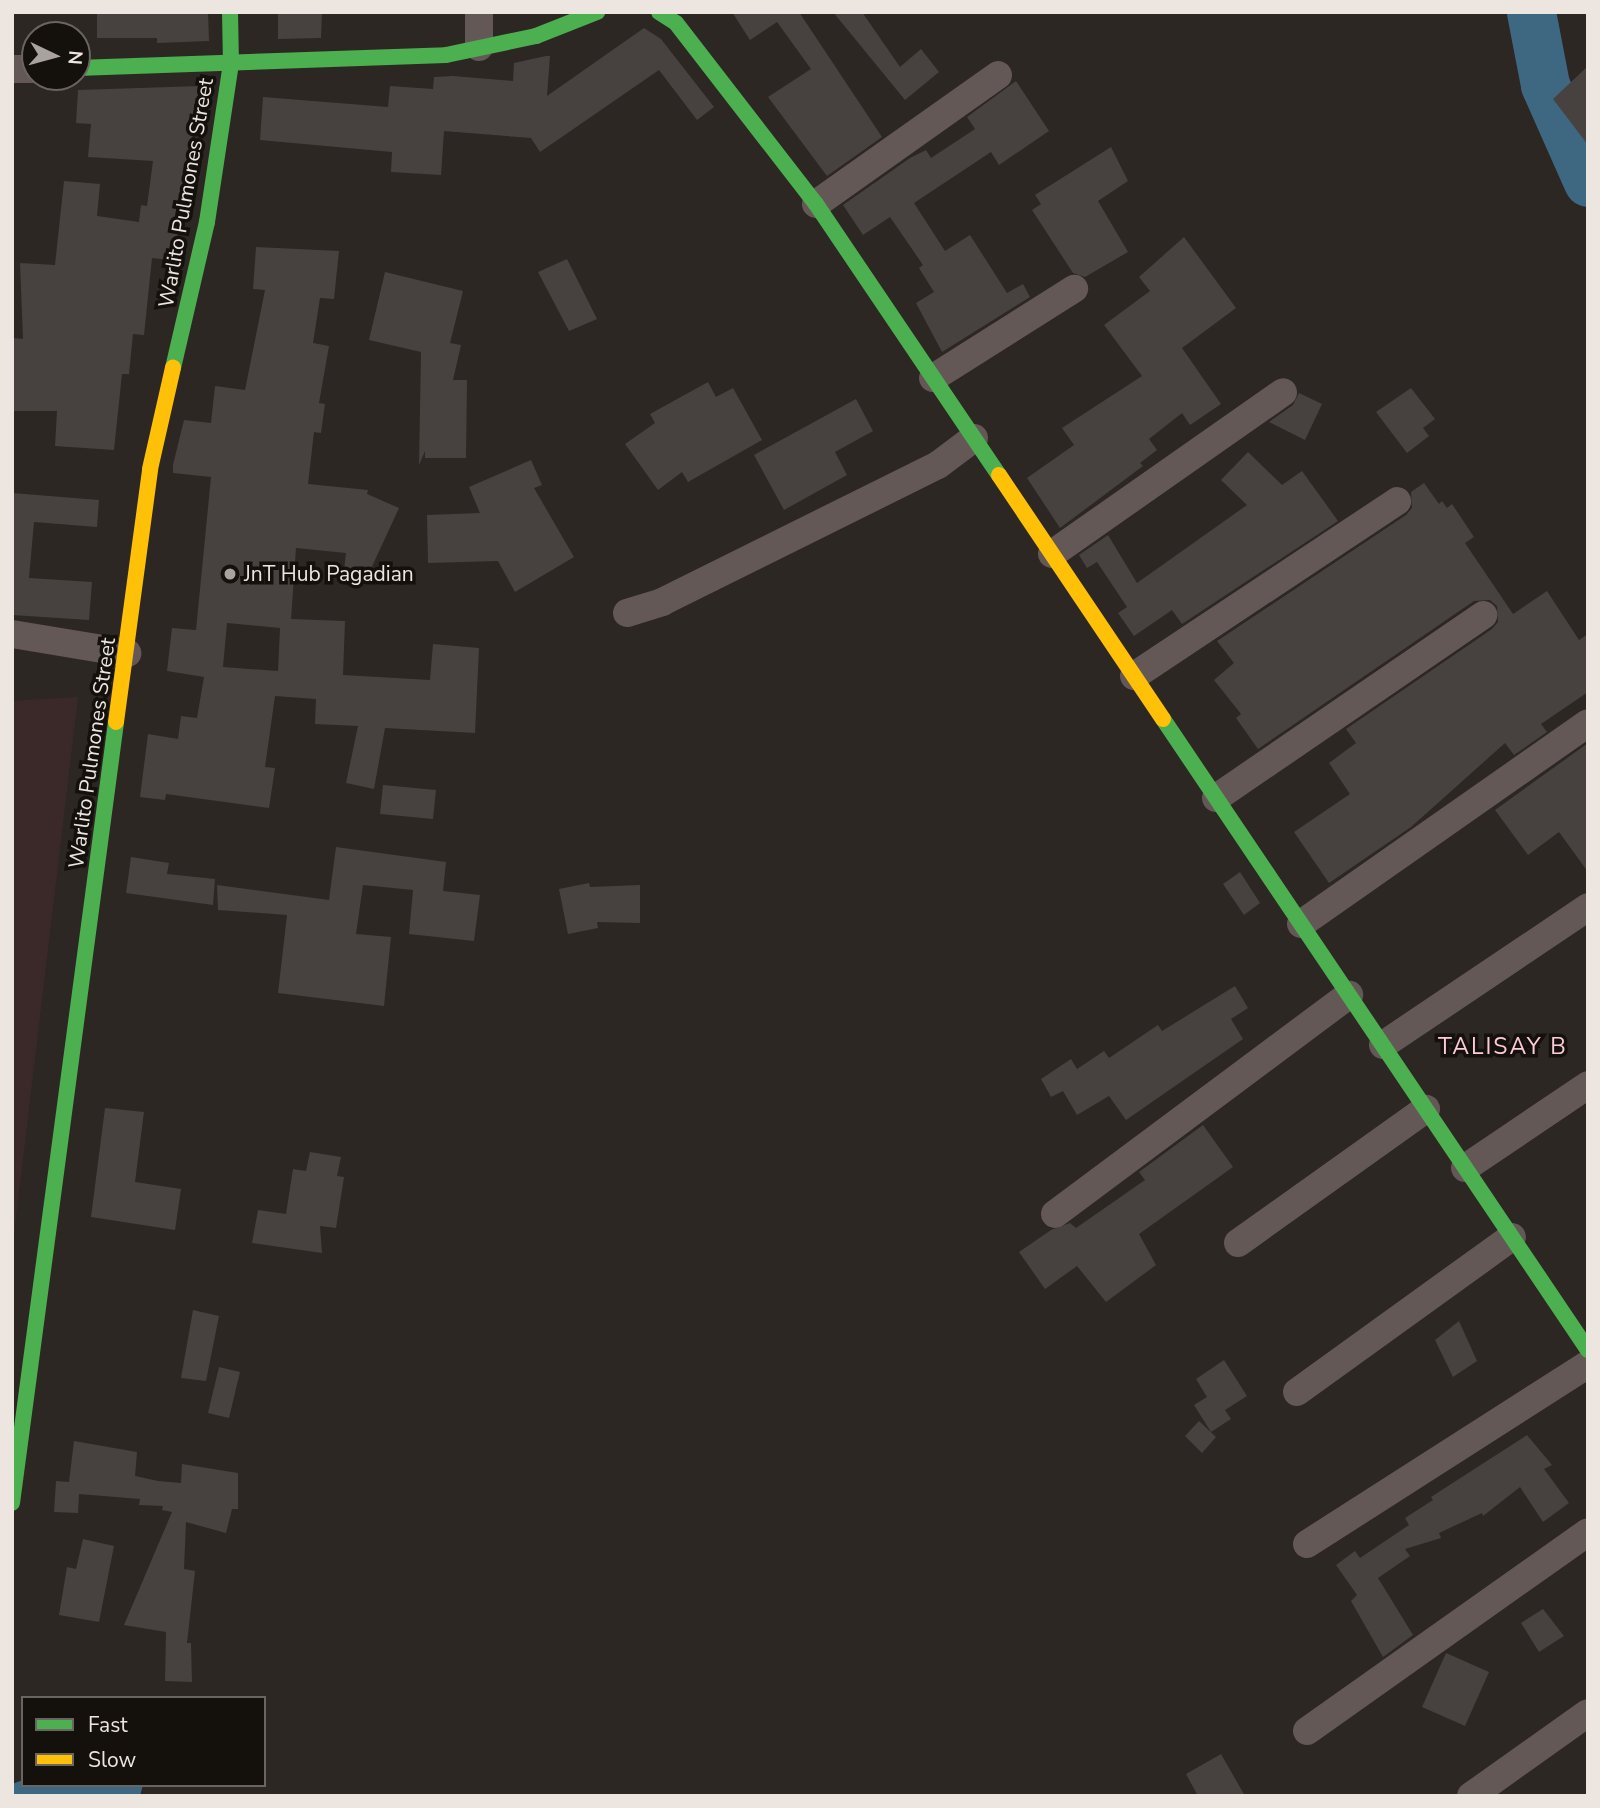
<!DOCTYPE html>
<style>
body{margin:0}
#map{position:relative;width:1600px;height:1808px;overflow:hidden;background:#2c2722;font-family:"Nunito Sans",sans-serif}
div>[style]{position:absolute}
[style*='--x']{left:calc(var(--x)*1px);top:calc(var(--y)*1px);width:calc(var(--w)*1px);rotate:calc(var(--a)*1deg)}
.education>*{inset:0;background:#3b292a}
.water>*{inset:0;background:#3e6881}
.river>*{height:49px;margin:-24.5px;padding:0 24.5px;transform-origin:24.5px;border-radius:24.5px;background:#3e6881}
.building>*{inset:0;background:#47423f}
.street>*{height:28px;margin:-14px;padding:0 14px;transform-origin:14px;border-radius:14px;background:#645857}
.fast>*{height:16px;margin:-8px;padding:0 8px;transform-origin:8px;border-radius:8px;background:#4caf50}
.slow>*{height:16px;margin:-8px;padding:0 8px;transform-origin:8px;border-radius:8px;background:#ffc107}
.dots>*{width:19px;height:19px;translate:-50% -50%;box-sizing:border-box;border:4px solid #14100c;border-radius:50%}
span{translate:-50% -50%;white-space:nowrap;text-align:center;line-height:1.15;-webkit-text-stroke:7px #14100c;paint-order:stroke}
.street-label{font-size:21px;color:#ece5e0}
.poi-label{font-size:21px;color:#ece5e0}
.left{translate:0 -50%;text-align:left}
.neighbourhood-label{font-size:23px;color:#fccad9;letter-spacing:2px}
.frame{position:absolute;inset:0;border:14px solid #ece5e0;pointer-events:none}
.legend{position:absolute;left:21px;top:1696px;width:245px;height:91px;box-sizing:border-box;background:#14100c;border:2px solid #6a6561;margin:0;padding:9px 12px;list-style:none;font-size:21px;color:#ece5e0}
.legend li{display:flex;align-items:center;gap:14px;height:35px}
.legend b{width:35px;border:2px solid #6a6561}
.north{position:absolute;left:21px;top:21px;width:70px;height:70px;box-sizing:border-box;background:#14100c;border:2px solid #6a6561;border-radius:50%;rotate:95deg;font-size:19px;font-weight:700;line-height:28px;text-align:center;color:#ece5e0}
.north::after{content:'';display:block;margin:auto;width:24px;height:32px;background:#a9a29e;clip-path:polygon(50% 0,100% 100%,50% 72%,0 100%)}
</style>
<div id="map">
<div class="education">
<div style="clip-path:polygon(78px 697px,17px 1209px,12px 1250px,12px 701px)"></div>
</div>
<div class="water">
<div style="clip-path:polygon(23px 1780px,23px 1785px,143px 1785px,140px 1796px,12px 1796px,12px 1784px)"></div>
</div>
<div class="river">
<div style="--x:1531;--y:12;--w:74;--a:79.1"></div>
<div style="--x:1545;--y:85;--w:106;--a:66.1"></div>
</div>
<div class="building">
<div style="clip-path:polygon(118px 12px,208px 12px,209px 41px,157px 43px,157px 38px,97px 38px,97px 13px)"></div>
<div style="clip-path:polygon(278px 12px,322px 12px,321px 38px,278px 39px)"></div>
<div style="clip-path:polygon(732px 12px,799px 12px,882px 137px,827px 176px,768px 97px,811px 69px,777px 22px,750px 40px)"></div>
<div style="clip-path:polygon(833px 12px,862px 12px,900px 67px,921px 49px,939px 72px,905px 100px)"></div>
<div style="clip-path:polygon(644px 28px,661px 39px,714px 107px,697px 120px,659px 70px,540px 152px,531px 138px,444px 131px,441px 175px,391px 172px,392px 152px,260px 140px,263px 97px,388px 107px,390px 86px,433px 89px,434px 77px,453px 76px,513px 81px,514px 63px,546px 56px,550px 56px,547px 96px)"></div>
<div style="clip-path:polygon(1588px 66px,1588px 145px,1553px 99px)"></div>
<div style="clip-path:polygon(1016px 81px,1049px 131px,999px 165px,991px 152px,914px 203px,945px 251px,970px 235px,1007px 293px,1023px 284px,1030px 297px,942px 352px,916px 303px,934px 292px,919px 268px,923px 265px,890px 217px,863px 235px,843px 205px,910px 158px,926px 150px,931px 158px,975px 129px,967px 117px)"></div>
<div style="clip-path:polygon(201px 86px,176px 244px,170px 260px,152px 258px,144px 335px,133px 334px,129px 374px,122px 374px,114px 450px,55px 446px,57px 411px,12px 411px,12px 338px,23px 339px,20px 263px,55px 265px,64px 181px,100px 184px,97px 216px,139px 222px,141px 205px,147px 206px,153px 161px,88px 157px,91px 124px,76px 123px,78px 90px)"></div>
<div style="clip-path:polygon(1111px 147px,1128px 181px,1098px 201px,1128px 252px,1085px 277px,1073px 273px,1032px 210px,1041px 204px,1035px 195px)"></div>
<div style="clip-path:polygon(1184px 237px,1236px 308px,1182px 348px,1221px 404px,1190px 425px,1182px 413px,1149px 439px,1157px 450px,1140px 463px,1143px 466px,1060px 528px,1027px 478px,1074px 445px,1062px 428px,1142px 376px,1104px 325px,1150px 291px,1139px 277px)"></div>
<div style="clip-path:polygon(evenodd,256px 247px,339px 251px,334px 299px,320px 298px,313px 343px,329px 346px,319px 403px,325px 404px,321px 433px,314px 432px,308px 484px,368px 490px,367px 494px,399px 508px,369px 573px,344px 570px,346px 553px,296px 548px,291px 619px,345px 621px,343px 675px,430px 680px,433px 644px,479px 648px,475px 733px,385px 728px,374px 789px,346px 783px,358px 726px,315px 724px,316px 699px,275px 696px,265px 767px,275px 768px,269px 808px,166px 794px,165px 800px,140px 797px,148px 734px,178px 739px,181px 716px,197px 718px,204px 677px,167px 671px,172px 628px,196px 630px,211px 477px,173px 473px,173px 465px,184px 420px,211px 423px,215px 386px,245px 390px,265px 290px,253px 289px,256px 247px,227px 623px,280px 628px,278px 671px,223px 667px,227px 623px)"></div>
<div style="clip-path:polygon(567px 259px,597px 319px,569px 331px,538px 272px)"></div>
<div style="clip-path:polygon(385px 272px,463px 291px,450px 343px,461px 345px,453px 380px,467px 380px,466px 458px,425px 458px,425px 451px,419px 465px,421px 352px,369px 340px)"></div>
<div style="clip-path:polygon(708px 382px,716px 397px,733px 388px,762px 440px,688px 482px,682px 472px,658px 490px,625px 444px,655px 423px,650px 414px)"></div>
<div style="clip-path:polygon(1411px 388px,1435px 419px,1423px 428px,1429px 436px,1407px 453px,1376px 412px)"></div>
<div style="clip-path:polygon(1299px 393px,1322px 404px,1305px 440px,1269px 422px,1293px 405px)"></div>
<div style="clip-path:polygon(856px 399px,873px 431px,835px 452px,847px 475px,784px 510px,754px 455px)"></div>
<div style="clip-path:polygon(1248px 452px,1282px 485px,1302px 471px,1338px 521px,1182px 624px,1172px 610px,1134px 636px,1118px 613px,1127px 607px,1097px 562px,1087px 568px,1079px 555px,1108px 535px,1137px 583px,1247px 505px,1221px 480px)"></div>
<div style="clip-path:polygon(531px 460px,542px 485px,534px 488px,574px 557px,515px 592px,498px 561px,428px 563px,427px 515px,480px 513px,469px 487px)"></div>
<div style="clip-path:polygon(1424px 483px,1439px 504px,1442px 501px,1447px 508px,1452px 504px,1474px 537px,1465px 543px,1513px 614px,1547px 591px,1579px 640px,1588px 634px,1588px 692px,1541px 724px,1547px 732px,1514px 755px,1505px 743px,1411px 827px,1329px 883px,1294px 832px,1350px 794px,1329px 763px,1356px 743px,1346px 729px,1492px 629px,1498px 622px,1497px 606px,1490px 600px,1474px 601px,1258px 749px,1236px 718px,1241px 714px,1214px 680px,1234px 663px,1217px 641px,1406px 515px,1412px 508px,1411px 492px)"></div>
<div style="clip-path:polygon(12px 493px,99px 500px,97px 527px,34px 522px,29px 578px,92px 582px,89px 620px,12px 615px)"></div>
<div style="clip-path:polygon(1588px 743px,1588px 872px,1559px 832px,1528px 855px,1495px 810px)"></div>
<div style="clip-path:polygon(383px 785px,436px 790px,433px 819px,380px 814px)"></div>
<div style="clip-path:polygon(336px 847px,446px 862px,443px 891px,480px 895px,474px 941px,409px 934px,413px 890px,363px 885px,356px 934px,391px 937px,384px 1006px,278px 993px,287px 915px,218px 910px,217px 885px,329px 900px)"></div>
<div style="clip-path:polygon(131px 857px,169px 863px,167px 874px,215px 879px,213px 905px,126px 893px)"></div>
<div style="clip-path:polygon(1240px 872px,1260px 903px,1244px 915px,1223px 884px)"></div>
<div style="clip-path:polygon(589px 883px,590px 887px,640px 885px,640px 923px,597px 922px,598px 928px,568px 934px,559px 889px)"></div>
<div style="clip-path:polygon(1235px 986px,1248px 1008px,1231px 1019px,1243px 1039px,1126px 1120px,1109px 1096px,1077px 1115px,1063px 1091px,1051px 1097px,1041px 1079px,1071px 1059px,1077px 1069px,1104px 1051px,1109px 1058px,1158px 1025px,1162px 1031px)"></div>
<div style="clip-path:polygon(105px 1108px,144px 1112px,135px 1182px,181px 1189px,175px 1230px,91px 1217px)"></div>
<div style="clip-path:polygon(1203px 1125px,1233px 1167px,1139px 1234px,1156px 1265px,1106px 1302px,1077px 1266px,1045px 1289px,1019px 1252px,1051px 1230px,1070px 1223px,1076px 1228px,1145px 1180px,1139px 1172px)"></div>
<div style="clip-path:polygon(310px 1152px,341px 1157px,337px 1176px,344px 1177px,336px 1228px,320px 1226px,322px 1253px,252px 1243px,258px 1210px,286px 1214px,293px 1169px,306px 1171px)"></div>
<div style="clip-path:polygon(193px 1310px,219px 1316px,206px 1381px,181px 1378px)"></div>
<div style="clip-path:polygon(1459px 1321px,1477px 1361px,1453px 1377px,1435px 1340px)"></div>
<div style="clip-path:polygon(1224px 1360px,1247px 1396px,1225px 1410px,1231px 1419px,1211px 1432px,1194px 1405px,1207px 1397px,1196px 1379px)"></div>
<div style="clip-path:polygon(219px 1367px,240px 1372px,229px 1418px,208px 1413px)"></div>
<div style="clip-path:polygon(1199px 1421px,1216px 1437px,1202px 1453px,1185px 1436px)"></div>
<div style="clip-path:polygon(1527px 1435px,1552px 1465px,1544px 1469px,1569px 1503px,1543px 1522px,1520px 1487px,1483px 1516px,1482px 1513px,1439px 1533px,1441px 1538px,1405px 1549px,1410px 1556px,1378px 1578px,1413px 1635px,1383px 1657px,1351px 1601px,1357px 1595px,1336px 1565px,1355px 1551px,1360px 1558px,1409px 1525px,1405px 1518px,1433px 1500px,1431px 1497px)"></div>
<div style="clip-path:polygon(74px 1441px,137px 1452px,135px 1476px,158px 1481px,181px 1483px,182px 1464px,238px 1473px,238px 1509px,232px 1509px,226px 1533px,186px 1522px,184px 1569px,195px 1571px,187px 1643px,191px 1643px,192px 1682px,165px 1681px,166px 1632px,124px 1625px,172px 1512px,162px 1510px,163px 1506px,139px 1505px,140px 1499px,79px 1494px,78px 1513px,54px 1512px,56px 1481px,69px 1482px)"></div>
<div style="clip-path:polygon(83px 1539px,114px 1546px,99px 1622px,59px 1615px,67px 1567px,76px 1569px)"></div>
<div style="clip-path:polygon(1543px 1609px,1564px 1636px,1539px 1652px,1521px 1623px)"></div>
<div style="clip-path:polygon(1446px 1653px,1489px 1672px,1465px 1726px,1422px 1707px)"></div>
<div style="clip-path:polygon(1221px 1754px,1245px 1796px,1198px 1796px,1186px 1774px)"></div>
</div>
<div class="street">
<div style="--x:479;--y:12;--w:35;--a:90"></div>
<div style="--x:12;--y:69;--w:23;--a:0"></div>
<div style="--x:816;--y:204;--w:223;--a:-35.3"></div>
<div style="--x:933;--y:378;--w:167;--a:-32.3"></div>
<div style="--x:1052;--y:554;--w:282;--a:-35"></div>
<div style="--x:627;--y:613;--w:37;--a:-17"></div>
<div style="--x:662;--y:602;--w:308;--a:-26.4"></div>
<div style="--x:938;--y:465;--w:45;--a:-36.9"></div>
<div style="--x:12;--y:634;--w:117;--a:9.4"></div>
<div style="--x:1134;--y:676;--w:316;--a:-33.6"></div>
<div style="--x:1216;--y:798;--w:324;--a:-34.4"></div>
<div style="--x:1301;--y:924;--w:350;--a:-35"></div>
<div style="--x:1383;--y:1045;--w:247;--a:-33.9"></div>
<div style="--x:1465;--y:1168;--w:148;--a:-34"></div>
<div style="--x:1055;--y:1214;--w:367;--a:-36.7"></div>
<div style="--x:1238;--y:1243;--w:231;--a:-35.5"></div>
<div style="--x:1297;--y:1392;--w:265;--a:-35.8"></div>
<div style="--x:1307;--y:1544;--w:334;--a:-32.6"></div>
<div style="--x:1307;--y:1731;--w:344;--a:-35.3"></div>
<div style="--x:1471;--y:1796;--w:143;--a:-35.4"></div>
</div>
<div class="fast">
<div style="--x:659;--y:12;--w:20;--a:33"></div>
<div style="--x:676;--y:23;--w:229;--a:52.3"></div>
<div style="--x:816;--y:204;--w:327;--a:56"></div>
<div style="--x:77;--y:68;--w:369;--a:-2"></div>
<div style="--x:446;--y:55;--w:92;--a:-11.9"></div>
<div style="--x:536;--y:36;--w:66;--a:-21.5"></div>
<div style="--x:173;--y:368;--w:150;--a:-76.9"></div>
<div style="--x:207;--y:222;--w:160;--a:-81.4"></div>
<div style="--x:231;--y:64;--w:52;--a:-91.1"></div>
<div style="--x:1163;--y:719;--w:761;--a:56.04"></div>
<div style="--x:12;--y:1503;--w:788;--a:-82.41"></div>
</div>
<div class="slow">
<div style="--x:999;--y:475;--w:294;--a:56.1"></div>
<div style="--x:116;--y:722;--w:255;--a:-82.3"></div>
<div style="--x:150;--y:469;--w:104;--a:-77.2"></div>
</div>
<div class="dots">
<div style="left:230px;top:574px;background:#a9a29e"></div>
</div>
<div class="street-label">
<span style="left:186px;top:193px;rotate:-80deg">Warlito Pulmones Street</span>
<span style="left:92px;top:753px;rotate:-82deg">Warlito Pulmones Street</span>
</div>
<div class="poi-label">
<span class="left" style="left:244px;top:574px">JnT Hub Pagadian</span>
</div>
<div class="neighbourhood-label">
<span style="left:1503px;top:1047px">TALISAY B</span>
</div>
<div class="frame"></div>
<ul class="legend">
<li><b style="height:9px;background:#4caf50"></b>Fast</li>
<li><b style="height:9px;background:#ffc107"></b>Slow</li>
</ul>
<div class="north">N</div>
</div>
